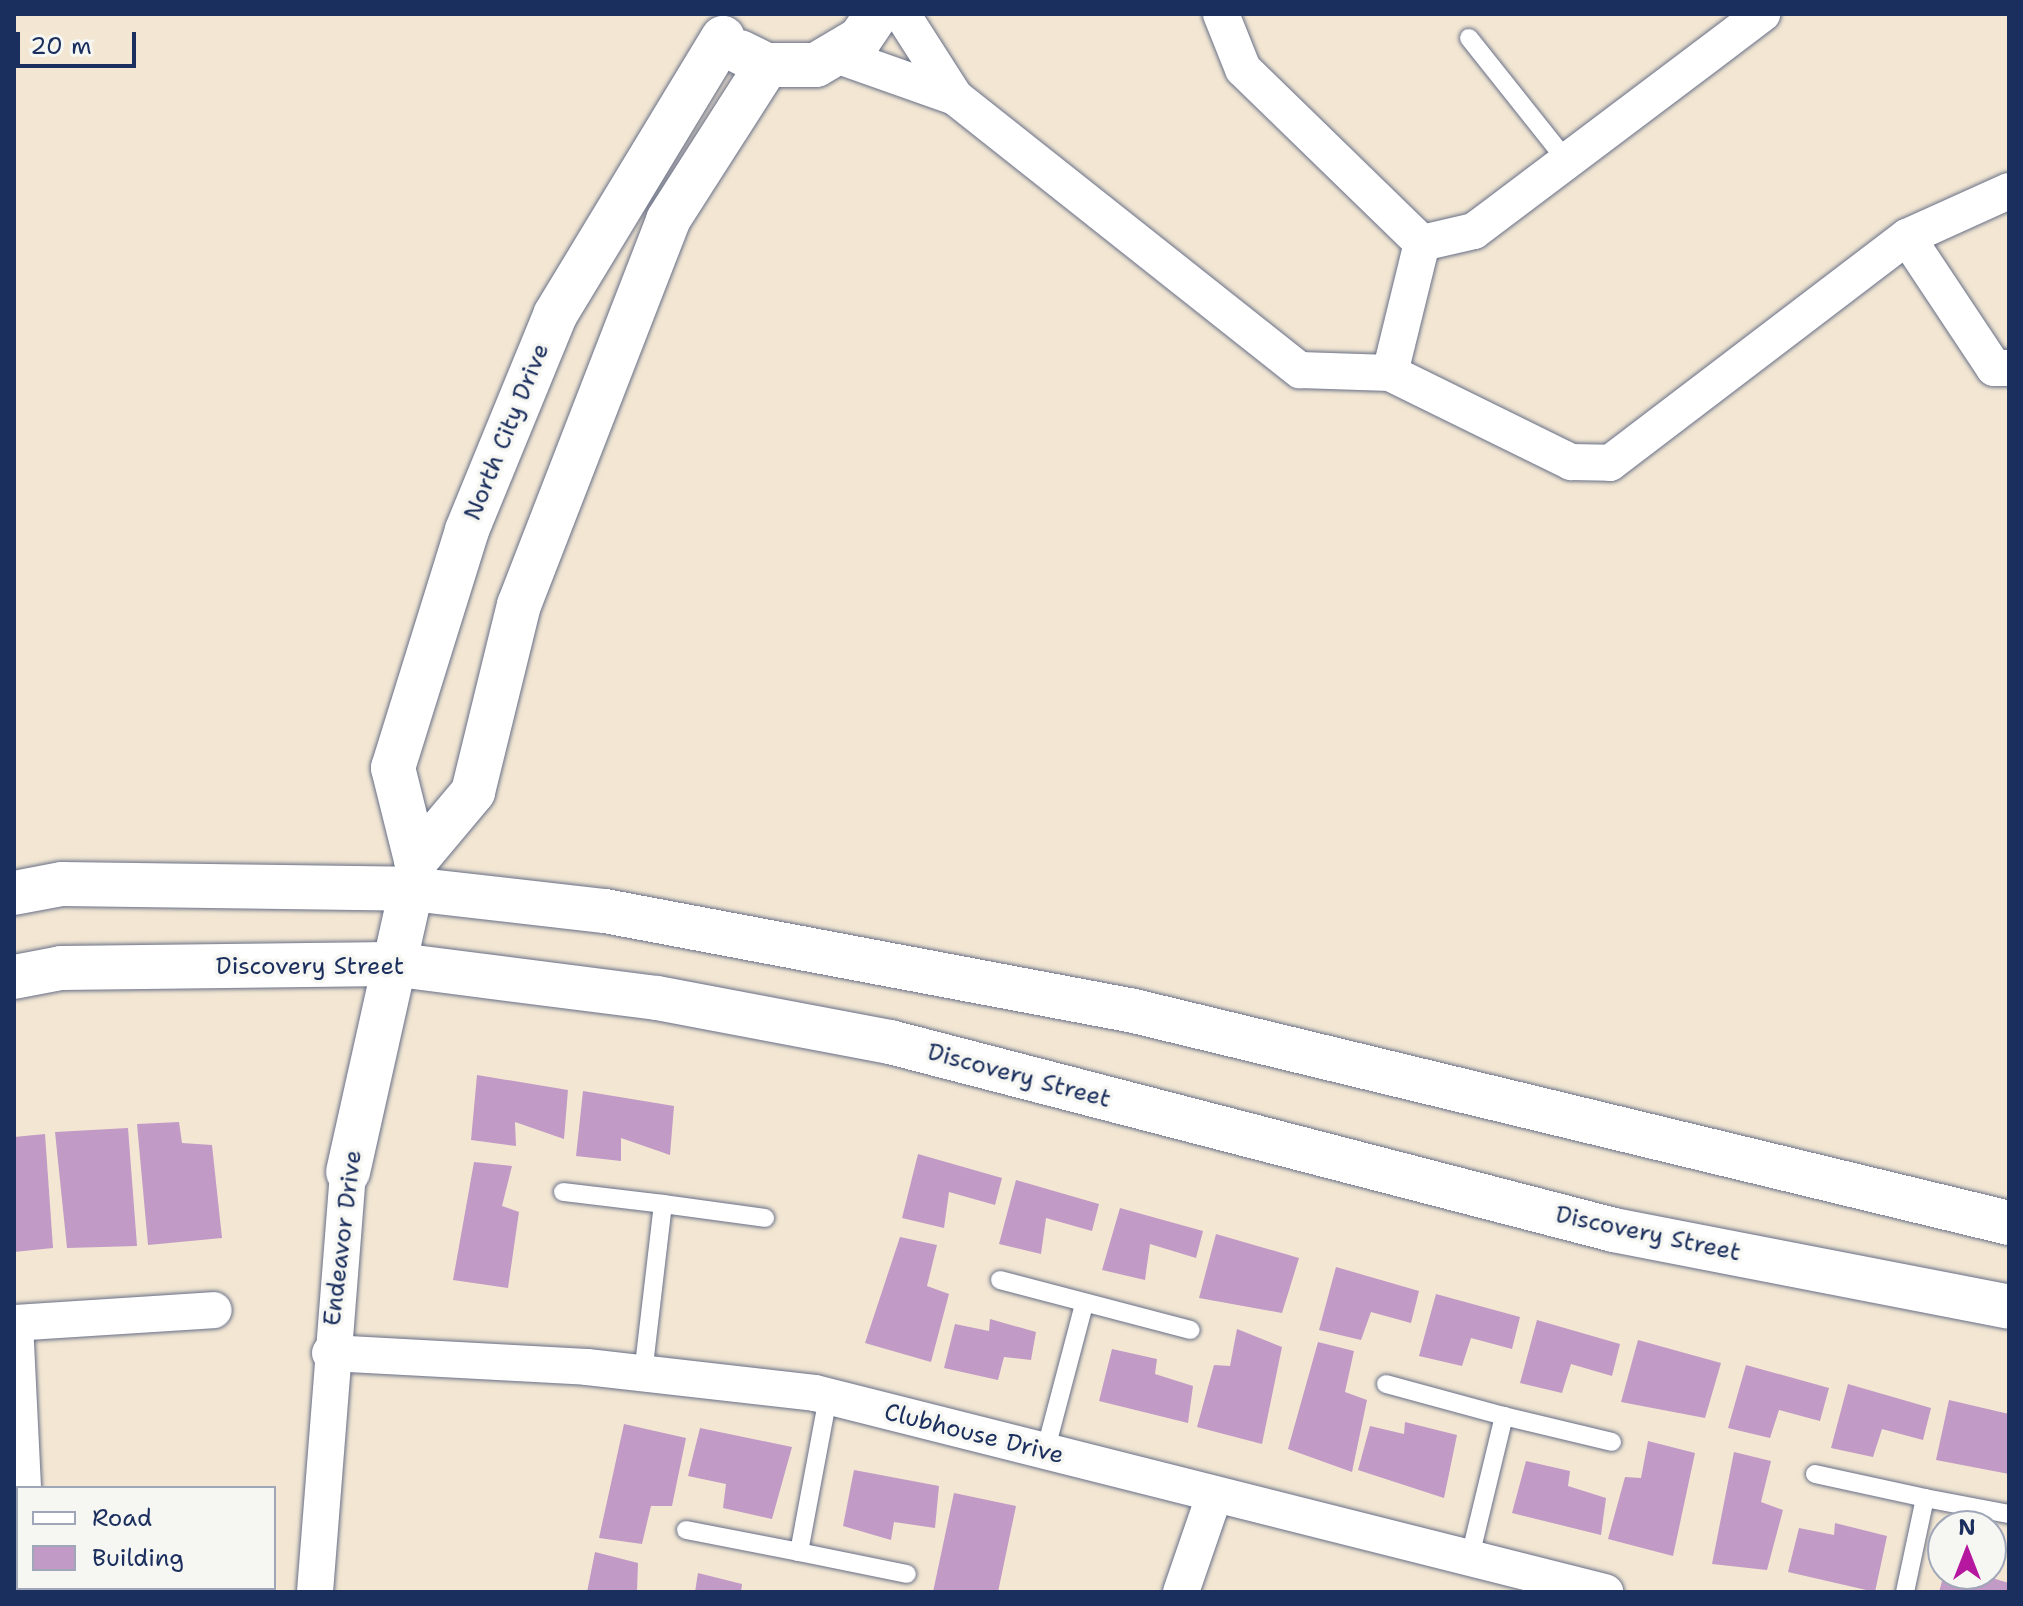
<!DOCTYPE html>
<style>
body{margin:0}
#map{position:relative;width:2023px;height:1606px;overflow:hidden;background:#f3e7d3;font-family:"Shantell Sans",sans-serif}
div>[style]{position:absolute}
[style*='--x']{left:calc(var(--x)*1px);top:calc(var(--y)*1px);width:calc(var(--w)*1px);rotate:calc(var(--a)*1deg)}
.building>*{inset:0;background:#c19ac5}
.roads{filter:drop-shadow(0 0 2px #676f87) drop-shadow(0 0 2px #676f87)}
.lane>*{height:18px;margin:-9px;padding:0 9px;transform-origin:9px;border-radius:9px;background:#fff}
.street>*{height:36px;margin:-18px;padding:0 18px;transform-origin:18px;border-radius:18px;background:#fff}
.secondary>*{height:44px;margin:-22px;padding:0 22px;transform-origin:22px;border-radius:22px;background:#fff}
span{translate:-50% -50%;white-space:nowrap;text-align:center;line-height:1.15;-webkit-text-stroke:7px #f6f6f2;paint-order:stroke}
.street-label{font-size:24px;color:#1b2f5e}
.frame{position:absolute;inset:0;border:16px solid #1b2f5e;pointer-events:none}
.legend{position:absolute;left:16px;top:1486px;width:260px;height:104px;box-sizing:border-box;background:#f6f6f2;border:2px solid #9ea6b7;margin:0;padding:10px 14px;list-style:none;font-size:24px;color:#1b2f5e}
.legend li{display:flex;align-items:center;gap:16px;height:40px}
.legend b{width:40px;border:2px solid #9ea6b7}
.north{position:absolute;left:1927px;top:1510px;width:80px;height:80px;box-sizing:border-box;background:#f6f6f2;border:2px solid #9ea6b7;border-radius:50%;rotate:0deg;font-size:22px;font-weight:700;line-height:32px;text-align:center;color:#1b2f5e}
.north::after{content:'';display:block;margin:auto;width:28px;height:36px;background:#b5179e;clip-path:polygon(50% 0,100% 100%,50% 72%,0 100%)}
.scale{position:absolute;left:16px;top:32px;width:120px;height:36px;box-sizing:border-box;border:4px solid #1b2f5e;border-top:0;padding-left:10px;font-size:24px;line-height:28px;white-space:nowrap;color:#1b2f5e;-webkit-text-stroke:6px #f6f6f2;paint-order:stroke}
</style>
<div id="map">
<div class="building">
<div style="clip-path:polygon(477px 1075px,568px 1090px,564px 1139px,515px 1122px,516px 1146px,471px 1140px)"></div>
<div style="clip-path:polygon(583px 1091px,674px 1106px,670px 1155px,621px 1138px,621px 1161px,576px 1156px)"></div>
<div style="clip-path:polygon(179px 1122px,182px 1143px,212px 1145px,222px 1238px,148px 1245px,137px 1124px)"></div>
<div style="clip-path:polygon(128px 1128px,137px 1246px,67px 1248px,55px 1132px)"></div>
<div style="clip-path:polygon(45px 1134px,53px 1248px,14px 1252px,14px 1137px)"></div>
<div style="clip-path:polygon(918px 1154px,1002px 1178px,995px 1205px,949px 1192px,944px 1228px,902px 1218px)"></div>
<div style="clip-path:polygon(474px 1162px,512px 1166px,502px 1206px,519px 1212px,508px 1288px,453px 1280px)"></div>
<div style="clip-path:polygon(1016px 1180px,1099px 1204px,1092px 1231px,1046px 1218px,1041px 1254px,999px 1244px)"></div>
<div style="clip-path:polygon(1120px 1208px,1203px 1231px,1196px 1258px,1150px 1244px,1145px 1280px,1102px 1270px)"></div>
<div style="clip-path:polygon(1216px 1234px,1299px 1258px,1282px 1313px,1199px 1298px)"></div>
<div style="clip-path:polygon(900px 1237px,937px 1245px,927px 1286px,949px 1294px,931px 1362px,865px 1343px)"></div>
<div style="clip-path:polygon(1336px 1267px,1419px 1291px,1411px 1323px,1371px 1312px,1361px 1340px,1319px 1330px)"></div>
<div style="clip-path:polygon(1436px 1294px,1520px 1317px,1512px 1349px,1471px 1338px,1462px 1366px,1419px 1356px)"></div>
<div style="clip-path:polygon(990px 1319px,1036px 1332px,1031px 1360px,1004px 1357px,998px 1380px,944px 1368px,955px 1324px,989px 1331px)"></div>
<div style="clip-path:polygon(1537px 1320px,1620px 1344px,1612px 1376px,1571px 1364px,1562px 1393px,1520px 1383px)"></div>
<div style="clip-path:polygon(1237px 1329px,1282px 1347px,1262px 1444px,1197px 1427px,1214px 1365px,1230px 1366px)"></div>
<div style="clip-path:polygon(1638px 1340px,1721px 1363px,1705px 1418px,1621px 1402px)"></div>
<div style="clip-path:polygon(1318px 1342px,1354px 1351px,1345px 1392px,1367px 1400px,1352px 1472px,1288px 1449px)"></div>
<div style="clip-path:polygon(1112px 1349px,1157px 1359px,1155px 1374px,1193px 1386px,1188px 1423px,1099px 1401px)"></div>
<div style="clip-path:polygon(1746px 1365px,1829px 1388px,1820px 1421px,1779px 1410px,1770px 1438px,1728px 1428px)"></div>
<div style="clip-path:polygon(1848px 1384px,1931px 1408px,1923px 1440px,1882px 1429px,1873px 1457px,1831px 1448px)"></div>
<div style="clip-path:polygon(1949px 1400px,2009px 1414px,2009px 1474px,1936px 1460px)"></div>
<div style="clip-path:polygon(1405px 1422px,1457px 1435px,1444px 1498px,1358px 1470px,1370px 1426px,1404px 1434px)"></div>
<div style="clip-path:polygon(624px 1424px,686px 1438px,672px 1506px,651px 1506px,642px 1544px,599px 1538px)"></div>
<div style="clip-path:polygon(700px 1428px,792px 1447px,772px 1519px,723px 1508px,726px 1484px,688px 1476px)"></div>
<div style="clip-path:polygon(1648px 1441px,1695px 1453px,1673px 1556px,1608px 1539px,1625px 1477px,1641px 1478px)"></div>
<div style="clip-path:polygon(1734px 1452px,1771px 1461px,1761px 1502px,1783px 1510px,1767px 1570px,1712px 1564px)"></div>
<div style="clip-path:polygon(1526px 1461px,1570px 1471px,1568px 1486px,1606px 1498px,1601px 1535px,1512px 1513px)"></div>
<div style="clip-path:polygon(854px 1470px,939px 1486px,935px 1528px,894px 1522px,891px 1540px,843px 1526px)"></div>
<div style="clip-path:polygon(954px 1493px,1016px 1506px,998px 1592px,933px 1592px)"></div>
<div style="clip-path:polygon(1835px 1523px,1887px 1536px,1875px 1592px,1788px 1572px,1799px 1528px,1834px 1535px)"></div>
<div style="clip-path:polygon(595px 1552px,638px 1563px,637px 1592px,587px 1592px)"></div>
<div style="clip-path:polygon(1991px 1562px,1992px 1578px,2009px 1583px,2009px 1592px,1939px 1592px,1944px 1574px,1991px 1574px)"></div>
<div style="clip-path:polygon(698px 1573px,742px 1584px,741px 1592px,695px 1592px)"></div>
<div style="clip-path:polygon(93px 1588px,221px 1588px,221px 1592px,93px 1592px)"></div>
</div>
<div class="roads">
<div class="lane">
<div style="--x:1469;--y:38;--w:157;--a:51.5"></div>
<div style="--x:563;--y:1192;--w:101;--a:6.8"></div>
<div style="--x:1000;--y:1280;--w:197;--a:14.7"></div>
<div style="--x:643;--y:1374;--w:171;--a:-83.3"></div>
<div style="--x:663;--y:1204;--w:103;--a:7.8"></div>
<div style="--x:1386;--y:1384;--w:122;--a:15.2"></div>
<div style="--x:1504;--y:1416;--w:149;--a:103.6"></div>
<div style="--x:1504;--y:1416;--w:111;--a:13.5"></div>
<div style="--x:1045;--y:1452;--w:153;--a:-75.2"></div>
<div style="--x:1815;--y:1474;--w:113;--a:12.3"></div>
<div style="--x:1925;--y:1498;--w:96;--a:102"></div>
<div style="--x:1925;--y:1498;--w:86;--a:10.8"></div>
<div style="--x:686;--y:1530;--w:115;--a:11"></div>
<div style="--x:799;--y:1552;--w:158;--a:-79.4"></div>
<div style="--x:799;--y:1552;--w:110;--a:11.5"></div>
</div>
<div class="street">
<div style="--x:1221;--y:14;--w:59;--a:68.2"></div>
<div style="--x:1243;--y:69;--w:250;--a:44.2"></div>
<div style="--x:1422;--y:243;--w:53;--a:-13"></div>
<div style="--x:1474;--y:231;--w:361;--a:-37"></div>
<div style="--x:839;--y:56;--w:123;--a:19.5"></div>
<div style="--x:955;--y:97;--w:98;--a:-122.6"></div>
<div style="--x:955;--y:97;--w:440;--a:38.4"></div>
<div style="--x:1300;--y:370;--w:90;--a:1.9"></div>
<div style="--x:1390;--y:373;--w:202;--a:26.2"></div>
<div style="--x:1571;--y:462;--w:39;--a:1"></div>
<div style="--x:1610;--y:463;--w:373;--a:-37.3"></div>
<div style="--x:1907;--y:237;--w:157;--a:56.4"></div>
<div style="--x:1994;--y:368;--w:15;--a:0"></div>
<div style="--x:1907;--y:237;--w:112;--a:-24.3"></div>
<div style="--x:1390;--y:373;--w:134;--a:-76.2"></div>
<div style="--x:14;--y:1323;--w:200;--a:-3.7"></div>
<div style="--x:15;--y:1323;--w:165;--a:87.2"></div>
<div style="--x:330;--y:1353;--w:257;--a:3.1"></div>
<div style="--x:587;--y:1367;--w:229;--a:6.5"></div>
<div style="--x:815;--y:1393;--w:815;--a:14.14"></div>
<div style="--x:27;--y:1588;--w:4;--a:76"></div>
<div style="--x:315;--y:1592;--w:421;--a:-85.5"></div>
<div style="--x:1181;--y:1592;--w:102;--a:-71"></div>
</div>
<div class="secondary">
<div style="--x:740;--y:52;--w:30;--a:26"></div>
<div style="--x:767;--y:65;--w:49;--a:0"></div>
<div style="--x:816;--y:65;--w:51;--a:-30.6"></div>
<div style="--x:860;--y:39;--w:30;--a:-56"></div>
<div style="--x:416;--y:860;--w:95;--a:-104"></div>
<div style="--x:393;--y:768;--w:249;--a:-72.7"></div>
<div style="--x:467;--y:530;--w:232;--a:-67.7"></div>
<div style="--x:555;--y:315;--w:324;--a:-58.8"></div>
<div style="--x:416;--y:860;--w:89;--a:-50"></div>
<div style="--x:473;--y:792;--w:193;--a:-76.2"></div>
<div style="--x:519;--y:605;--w:413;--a:-68.8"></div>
<div style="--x:668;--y:220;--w:184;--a:-57.4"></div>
<div style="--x:14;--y:893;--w:49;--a:-10.6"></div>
<div style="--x:62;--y:884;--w:349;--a:0.8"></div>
<div style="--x:411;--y:889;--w:195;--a:6.5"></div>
<div style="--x:605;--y:911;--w:538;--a:10.7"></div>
<div style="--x:1134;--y:1011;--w:900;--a:13.62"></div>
<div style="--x:14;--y:977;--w:48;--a:-10.8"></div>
<div style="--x:61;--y:968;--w:330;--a:-0.7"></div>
<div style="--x:391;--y:964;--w:268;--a:7.3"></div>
<div style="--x:657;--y:998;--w:237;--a:10.7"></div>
<div style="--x:890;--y:1042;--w:748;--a:14.56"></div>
<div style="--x:1614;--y:1230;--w:402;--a:11"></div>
<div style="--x:348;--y:1172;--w:290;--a:-77.4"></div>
</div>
</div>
<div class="street-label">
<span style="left:507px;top:432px;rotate:-68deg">North City Drive</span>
<span style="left:310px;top:967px">Discovery Street</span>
<span style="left:1019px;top:1076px;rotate:15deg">Discovery Street</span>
<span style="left:1648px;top:1234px;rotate:12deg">Discovery Street</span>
<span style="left:343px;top:1238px;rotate:-83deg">Endeavor Drive</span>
<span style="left:974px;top:1434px;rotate:14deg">Clubhouse Drive</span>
</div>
<div class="frame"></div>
<ul class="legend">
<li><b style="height:10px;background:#fff"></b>Road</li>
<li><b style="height:22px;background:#c19ac5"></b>Building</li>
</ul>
<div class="north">N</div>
<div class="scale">20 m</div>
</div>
